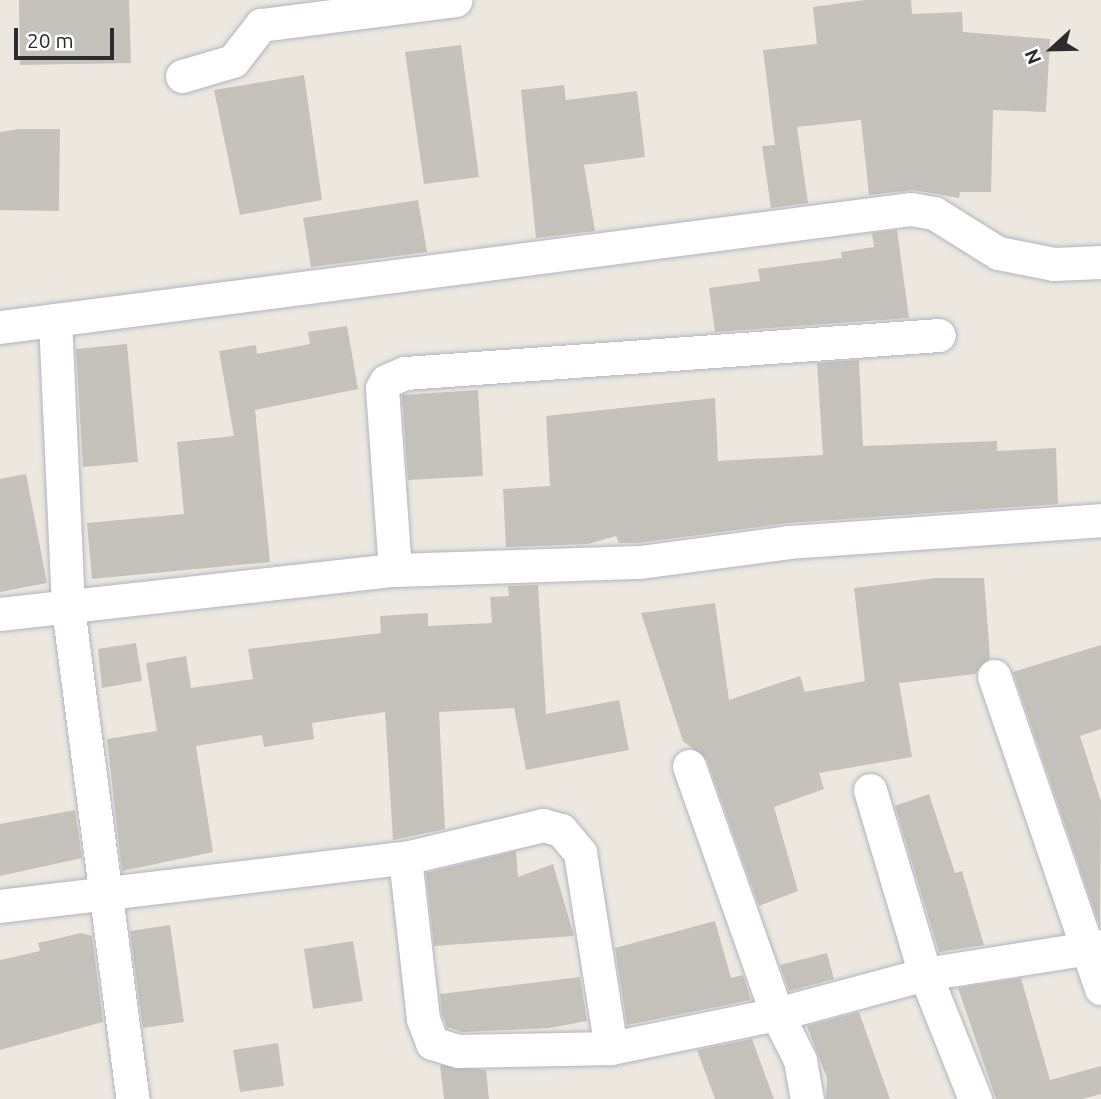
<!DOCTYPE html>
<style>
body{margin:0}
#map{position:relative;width:1101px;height:1099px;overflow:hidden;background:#ece8e0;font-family:Ubuntu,sans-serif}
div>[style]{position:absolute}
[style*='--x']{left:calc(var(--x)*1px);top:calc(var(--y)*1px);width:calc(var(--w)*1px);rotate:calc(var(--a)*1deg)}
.building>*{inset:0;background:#c5c2bb}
.roads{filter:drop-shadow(0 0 2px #b3b4be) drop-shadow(0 0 2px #b3b4be)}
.minor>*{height:33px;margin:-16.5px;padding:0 16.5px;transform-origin:16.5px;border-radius:16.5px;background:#fff}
span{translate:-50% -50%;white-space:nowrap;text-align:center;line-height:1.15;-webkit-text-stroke:5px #fff;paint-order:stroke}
.north{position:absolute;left:1017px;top:14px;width:70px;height:70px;-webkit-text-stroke:5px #fff;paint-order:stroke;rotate:248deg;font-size:19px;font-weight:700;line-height:28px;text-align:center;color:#2c2c2c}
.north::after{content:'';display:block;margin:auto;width:24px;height:32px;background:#2c2c2c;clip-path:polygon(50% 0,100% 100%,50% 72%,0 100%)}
.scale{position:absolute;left:14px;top:28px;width:100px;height:32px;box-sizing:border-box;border:4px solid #2c2c2c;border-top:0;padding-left:9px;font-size:21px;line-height:24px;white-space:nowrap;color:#2c2c2c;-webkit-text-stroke:5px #fff;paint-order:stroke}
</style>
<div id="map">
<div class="building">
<div style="clip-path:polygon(19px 0,129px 0,131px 63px,20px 65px)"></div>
<div style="clip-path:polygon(865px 0,911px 0,912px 14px,962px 12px,963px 32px,1050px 39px,1046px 112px,993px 110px,991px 192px,960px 192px,959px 198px,914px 190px,869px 195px,861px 120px,797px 127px,808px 203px,771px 208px,762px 146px,775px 145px,763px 50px,817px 44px,813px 7px)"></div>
<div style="clip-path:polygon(461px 45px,479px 177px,424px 184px,405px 52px)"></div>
<div style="clip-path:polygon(304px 75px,322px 200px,240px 215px,214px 90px)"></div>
<div style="clip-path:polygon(564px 85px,566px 100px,637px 91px,645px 157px,584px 165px,595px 231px,536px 238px,521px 90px)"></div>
<div style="clip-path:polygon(19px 129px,60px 129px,59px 211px,0 210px,0 132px)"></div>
<div style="clip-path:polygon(418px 200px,427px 252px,311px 267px,303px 218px)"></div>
<div style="clip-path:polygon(897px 230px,909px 318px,715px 332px,709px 288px,760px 281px,758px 269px,842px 258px,841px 252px,874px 247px,872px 233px)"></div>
<div style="clip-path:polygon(347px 326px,358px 389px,255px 410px,270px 562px,92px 579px,87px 523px,184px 514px,177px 442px,234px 436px,219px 351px,256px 345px,257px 354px,310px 344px,308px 332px)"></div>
<div style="clip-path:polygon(127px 344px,138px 462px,83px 467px,76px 349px)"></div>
<div style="clip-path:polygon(859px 360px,863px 446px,997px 441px,997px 451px,1056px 448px,1058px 504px,788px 523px,638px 543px,619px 543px,616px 536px,588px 544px,506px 547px,503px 489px,550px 486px,546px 416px,715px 398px,718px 461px,823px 455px,817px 363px)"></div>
<div style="clip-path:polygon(478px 390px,483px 476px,408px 480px,402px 395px)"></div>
<div style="clip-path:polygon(26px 474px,47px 583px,0 592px,0 479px)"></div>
<div style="clip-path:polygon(936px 578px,984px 578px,990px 658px,975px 674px,899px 683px,912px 757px,819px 773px,824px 789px,774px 807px,798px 891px,759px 906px,707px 760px,683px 741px,641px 613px,715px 603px,729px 700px,800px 676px,805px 692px,865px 681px,854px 588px)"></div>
<div style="clip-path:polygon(538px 585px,546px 714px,619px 700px,629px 750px,526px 770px,514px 708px,439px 712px,445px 829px,393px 840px,385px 712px,312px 723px,314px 739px,264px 747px,262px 735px,196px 746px,213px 852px,122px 871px,107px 739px,157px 731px,146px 663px,186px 656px,191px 688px,253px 679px,248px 649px,381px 633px,380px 616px,428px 613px,428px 626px,492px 623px,490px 597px,509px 596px,508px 586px)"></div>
<div style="clip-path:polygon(136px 643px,142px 681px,102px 688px,98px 649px)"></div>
<div style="clip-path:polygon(1101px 645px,1101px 729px,1080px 736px,1101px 801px,1100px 927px,1013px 672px)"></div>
<div style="clip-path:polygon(929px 794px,955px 873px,962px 871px,984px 945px,939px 952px,895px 806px)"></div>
<div style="clip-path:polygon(75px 810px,82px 858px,0 876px,0 824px)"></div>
<div style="clip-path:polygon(516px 851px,518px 877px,553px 864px,574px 936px,434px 946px,426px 873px)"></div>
<div style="clip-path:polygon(715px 921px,731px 978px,743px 975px,751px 1000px,627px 1025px,615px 948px)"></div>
<div style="clip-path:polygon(170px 925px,184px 1022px,143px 1028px,130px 931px)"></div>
<div style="clip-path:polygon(81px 933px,92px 936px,103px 1022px,0 1050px,0 960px,40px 951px,38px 943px)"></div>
<div style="clip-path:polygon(353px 941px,363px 1001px,313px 1009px,304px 949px)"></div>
<div style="clip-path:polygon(827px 953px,834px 979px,789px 991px,780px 965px)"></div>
<div style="clip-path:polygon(580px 977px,587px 1021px,549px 1028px,462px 1032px,447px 1027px,442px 1014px,440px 994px)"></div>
<div style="clip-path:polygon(1021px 978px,1050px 1080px,1101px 1066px,1101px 1094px,1082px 1099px,996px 1099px,958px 988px)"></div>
<div style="clip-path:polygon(859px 1012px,890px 1099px,826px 1099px,827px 1078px,807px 1026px)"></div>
<div style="clip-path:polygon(752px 1039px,774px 1099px,715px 1099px,697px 1050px)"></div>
<div style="clip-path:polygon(278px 1043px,284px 1086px,240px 1092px,233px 1050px)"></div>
<div style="clip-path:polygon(440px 1065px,486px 1070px,489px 1099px,444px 1099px)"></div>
</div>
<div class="roads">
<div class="minor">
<div style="--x:182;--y:76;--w:53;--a:-16.4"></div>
<div style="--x:233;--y:61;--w:46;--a:-52.1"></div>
<div style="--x:261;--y:25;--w:196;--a:-7.3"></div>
<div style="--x:55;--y:320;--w:288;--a:87.4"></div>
<div style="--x:68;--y:608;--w:495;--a:82.5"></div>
<div style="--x:0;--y:327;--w:919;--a:-7.38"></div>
<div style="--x:911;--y:209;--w:23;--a:10"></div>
<div style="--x:934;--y:213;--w:75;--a:32"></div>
<div style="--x:998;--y:253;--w:57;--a:11.1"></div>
<div style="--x:1054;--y:264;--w:47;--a:-2.4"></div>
<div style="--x:395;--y:570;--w:182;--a:-94.1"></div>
<div style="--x:382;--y:388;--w:8;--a:-60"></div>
<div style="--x:386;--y:381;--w:21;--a:-23"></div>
<div style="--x:405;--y:373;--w:535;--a:-4.07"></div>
<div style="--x:0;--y:614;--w:397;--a:-6.4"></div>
<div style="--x:395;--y:570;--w:245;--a:-1.9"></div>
<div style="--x:640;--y:562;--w:150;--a:-7.6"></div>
<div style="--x:789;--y:542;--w:313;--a:-4"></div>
<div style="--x:994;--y:676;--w:330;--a:71.1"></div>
<div style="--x:689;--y:766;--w:263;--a:70.5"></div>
<div style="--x:777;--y:1014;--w:51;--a:63.4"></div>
<div style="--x:800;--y:1060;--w:40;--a:80"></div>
<div style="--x:870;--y:790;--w:192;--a:73.4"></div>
<div style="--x:925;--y:974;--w:135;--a:68.2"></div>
<div style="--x:405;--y:858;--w:162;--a:83.6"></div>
<div style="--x:423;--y:1019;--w:26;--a:69"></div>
<div style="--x:432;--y:1043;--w:28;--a:17"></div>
<div style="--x:459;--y:1051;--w:152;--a:-1.1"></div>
<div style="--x:0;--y:906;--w:408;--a:-6.8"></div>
<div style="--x:405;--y:858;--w:142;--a:-13.4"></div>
<div style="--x:543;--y:825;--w:19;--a:16"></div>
<div style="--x:561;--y:830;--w:30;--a:50"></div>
<div style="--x:580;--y:853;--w:197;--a:81"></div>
<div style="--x:611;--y:1048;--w:169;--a:-11.6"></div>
<div style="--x:777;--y:1014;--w:153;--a:-15.1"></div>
<div style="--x:925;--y:974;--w:178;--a:-9"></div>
</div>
</div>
<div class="north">N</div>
<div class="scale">20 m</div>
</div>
